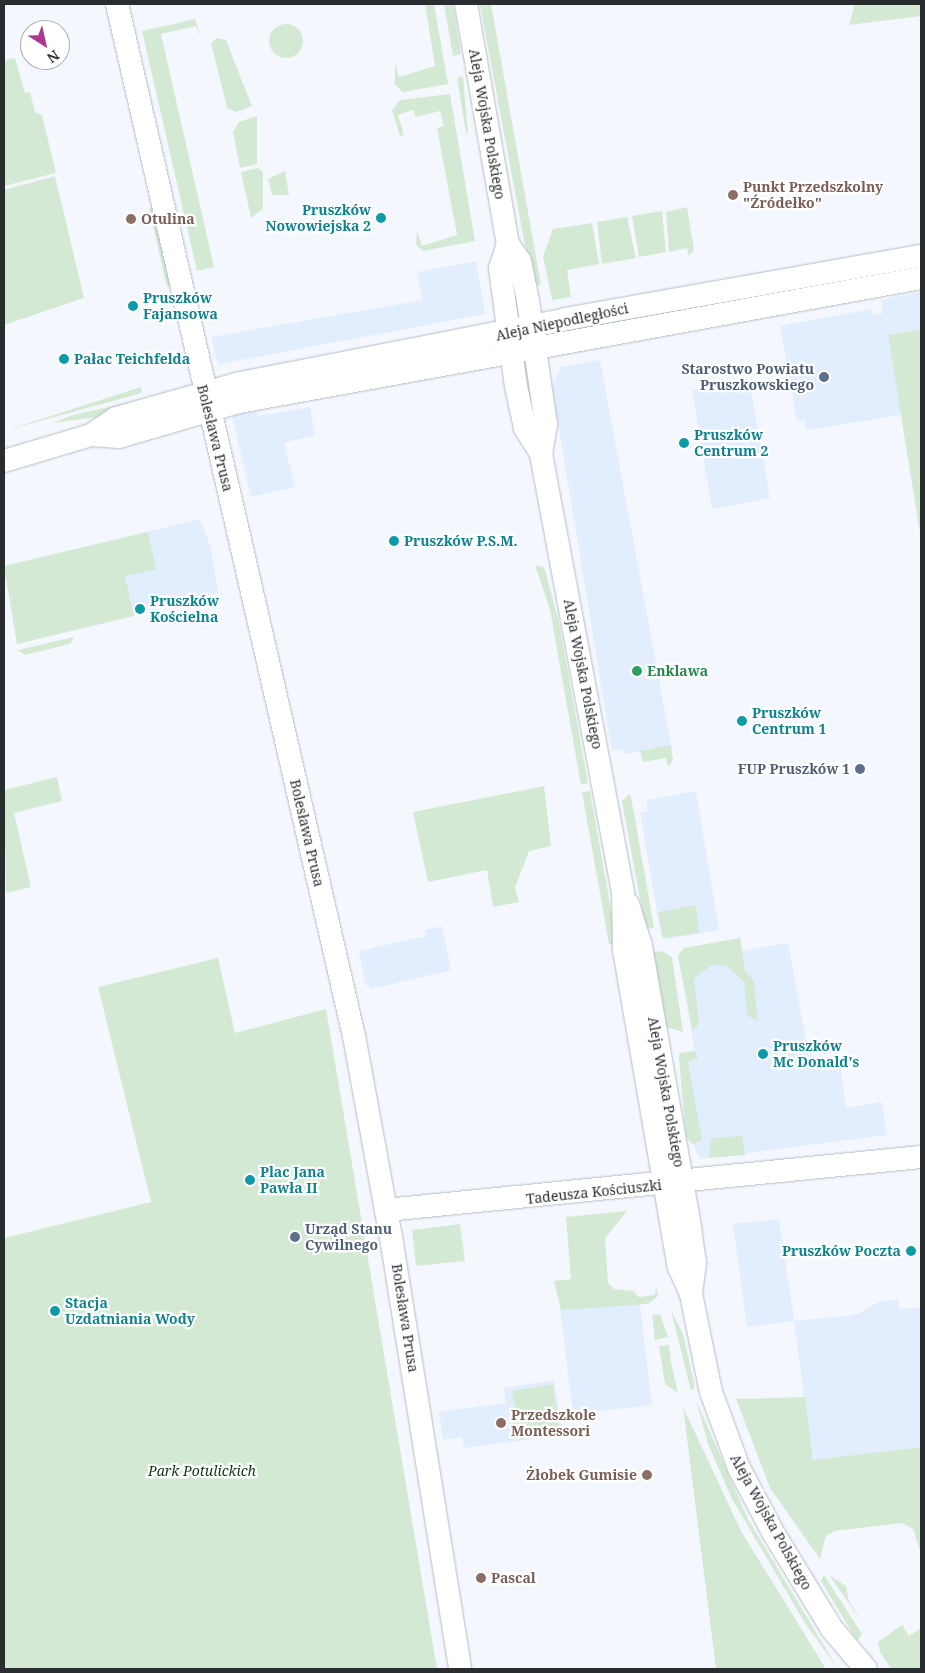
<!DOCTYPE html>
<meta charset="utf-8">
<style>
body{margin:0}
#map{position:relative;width:925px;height:1673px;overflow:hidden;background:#f4f8fe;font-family:"Noto Serif",serif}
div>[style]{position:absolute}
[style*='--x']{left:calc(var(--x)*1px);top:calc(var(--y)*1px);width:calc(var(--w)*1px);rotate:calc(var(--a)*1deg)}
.built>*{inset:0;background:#e2edfd}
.green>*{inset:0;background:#d4e9d4}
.round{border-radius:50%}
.roads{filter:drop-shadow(0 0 1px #b6bcc5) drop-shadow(0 0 1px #b6bcc5)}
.secondary>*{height:22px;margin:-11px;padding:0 11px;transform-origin:11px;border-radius:11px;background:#fff}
.dots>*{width:14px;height:14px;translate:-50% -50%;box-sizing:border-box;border:2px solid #fff;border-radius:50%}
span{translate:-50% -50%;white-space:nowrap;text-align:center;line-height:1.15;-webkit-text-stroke:4.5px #fff;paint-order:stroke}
.street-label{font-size:14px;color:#2a2d30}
.education-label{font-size:14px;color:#785e54;font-weight:700}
.left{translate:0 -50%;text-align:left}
.right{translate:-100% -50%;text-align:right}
.culture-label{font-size:14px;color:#0d838f;font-weight:700}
.service-label{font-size:14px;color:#4e5e75;font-weight:700}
.leisure-label{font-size:14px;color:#27864d;font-weight:700}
.park-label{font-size:14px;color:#0d3711;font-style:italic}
.frame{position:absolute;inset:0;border:5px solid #2a2d30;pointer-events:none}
.north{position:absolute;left:20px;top:20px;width:50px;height:50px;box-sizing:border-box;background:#fff;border:1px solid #aaabac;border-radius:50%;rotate:145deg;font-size:14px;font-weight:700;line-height:20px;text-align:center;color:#2a2d30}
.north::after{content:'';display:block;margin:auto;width:18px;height:22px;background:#ab3994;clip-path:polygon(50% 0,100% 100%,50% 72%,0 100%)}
</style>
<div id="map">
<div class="built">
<div style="clip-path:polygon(476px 261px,485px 314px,219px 364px,216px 357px,211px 337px,423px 300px,417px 272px)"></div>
<div style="clip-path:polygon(921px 292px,921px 329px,888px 335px,901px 415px,806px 430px,805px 420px,797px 421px,780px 326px,872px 309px,873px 315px,883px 313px,881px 300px)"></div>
<div style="clip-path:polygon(600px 360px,671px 745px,627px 754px,622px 749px,612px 751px,552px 386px,561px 367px)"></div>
<div style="clip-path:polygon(749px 379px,770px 498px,712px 509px,692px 390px)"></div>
<div style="clip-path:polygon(310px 407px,315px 435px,284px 443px,295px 487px,251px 497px,232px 416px,256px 411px,258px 416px)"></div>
<div style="clip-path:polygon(200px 519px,211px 548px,218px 593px,17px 644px,4px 566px)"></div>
<div style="clip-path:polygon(696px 791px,719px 930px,667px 939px,661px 935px,640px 812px,647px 811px,647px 800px)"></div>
<div style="clip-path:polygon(442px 926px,451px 970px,372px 989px,365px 984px,359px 951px,426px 936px,425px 930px)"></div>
<div style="clip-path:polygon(740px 938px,742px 951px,788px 943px,811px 1068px,840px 1063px,846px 1108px,882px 1102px,887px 1135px,700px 1159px,685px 1127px,679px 1055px,695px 1051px,678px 956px,684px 948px)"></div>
<div style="clip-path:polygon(779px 1219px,794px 1321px,856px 1315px,879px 1302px,898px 1299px,899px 1309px,921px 1307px,921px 1447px,813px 1460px,794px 1321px,747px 1327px,733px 1224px)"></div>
<div style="clip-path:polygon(639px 1297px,652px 1405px,573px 1414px,560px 1307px)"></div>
<div style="clip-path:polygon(554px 1380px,563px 1435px,464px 1448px,462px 1437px,443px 1440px,439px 1412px,506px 1403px,504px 1388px)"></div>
</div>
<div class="green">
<div style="clip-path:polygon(425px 4px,434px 4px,448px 84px,403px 92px,395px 85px,395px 63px,399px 77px,435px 66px)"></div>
<div style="clip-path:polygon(444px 4px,453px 4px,461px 54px,453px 56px)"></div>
<div style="clip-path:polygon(480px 4px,491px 4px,541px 285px,534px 286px,523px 235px)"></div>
<div style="clip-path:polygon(855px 4px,921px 4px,921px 16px,849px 25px)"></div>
<div style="clip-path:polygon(195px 19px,202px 40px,196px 26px,161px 34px,214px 267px,197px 271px,142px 31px)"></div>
<div class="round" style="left:269px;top:24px;width:34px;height:34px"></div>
<div style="clip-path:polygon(217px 38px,226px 40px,252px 106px,236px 112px,227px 108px,211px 43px)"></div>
<div style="clip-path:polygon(15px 58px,25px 93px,30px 92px,35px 112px,42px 115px,56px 173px,4px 186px,4px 61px)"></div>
<div style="clip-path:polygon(463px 76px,468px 133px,466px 133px,457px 78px)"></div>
<div style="clip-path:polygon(450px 94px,475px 241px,423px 251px,416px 245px,417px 231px,422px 246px,457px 235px,437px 128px,444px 126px,440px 111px,416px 117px,413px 110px,398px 115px,404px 135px,400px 136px,392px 110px,400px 100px)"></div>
<div style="clip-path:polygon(257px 116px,257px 164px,240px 168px,233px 132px,239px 122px)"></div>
<div style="clip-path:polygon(258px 168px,263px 172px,263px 209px,251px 218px,241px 172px)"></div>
<div style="clip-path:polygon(285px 171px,289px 195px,272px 195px,268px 179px)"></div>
<div style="clip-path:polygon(55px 176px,84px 298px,4px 325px,4px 190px)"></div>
<div style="clip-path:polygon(156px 206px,173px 286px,167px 287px,149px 208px)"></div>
<div style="clip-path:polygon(687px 207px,694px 250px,689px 256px,687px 248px,669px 252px,666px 212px)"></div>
<div style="clip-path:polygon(662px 211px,666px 252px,639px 257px,632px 216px)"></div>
<div style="clip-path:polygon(627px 217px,636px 258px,602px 264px,597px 222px)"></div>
<div style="clip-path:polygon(592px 223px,599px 264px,567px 270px,571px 297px,552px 300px,543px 256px,553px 229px)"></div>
<div style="clip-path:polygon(921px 329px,921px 539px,888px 335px)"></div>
<div style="clip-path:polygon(141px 387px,142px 392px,135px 395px,7px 430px)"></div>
<div style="clip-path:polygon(144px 399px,97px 417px,52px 423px,73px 415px)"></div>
<div style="clip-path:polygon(148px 532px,156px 569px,125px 576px,134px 616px,17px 644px,4px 566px)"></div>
<div style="clip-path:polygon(535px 565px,544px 567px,559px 622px,588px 783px,581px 785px,550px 610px)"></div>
<div style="clip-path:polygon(74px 637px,70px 644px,25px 655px,18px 650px)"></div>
<div style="clip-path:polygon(671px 745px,673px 760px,668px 767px,666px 758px,643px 762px,640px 751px)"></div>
<div style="clip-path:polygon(57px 777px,62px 801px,14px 813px,31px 887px,6px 893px,4px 790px)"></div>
<div style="clip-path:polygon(544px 786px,551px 846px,529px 851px,515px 888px,519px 902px,493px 907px,487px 870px,428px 882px,413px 812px)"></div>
<div style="clip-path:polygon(590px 791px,613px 921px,616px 946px,609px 944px,582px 792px)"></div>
<div style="clip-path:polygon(630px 794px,634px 813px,654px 928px,646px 929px,637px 883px,622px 801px)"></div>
<div style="clip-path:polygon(696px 905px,699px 933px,663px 938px,658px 912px)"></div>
<div style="clip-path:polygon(740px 938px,745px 971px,754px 981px,758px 1022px,747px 1015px,744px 982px,727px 966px,711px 965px,694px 979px,699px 1023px,693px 1032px,678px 956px,684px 948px)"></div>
<div style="clip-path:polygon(662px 951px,672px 957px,683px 1032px,666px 1027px,650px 953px)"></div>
<div style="clip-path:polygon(218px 958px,235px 1033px,326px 1009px,437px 1669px,4px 1669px,4px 1238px,151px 1202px,98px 987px)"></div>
<div style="clip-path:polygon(695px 1051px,698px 1058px,688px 1062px,702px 1140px,692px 1144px,686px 1136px,679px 1058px,680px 1053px)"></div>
<div style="clip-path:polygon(742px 1136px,745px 1155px,709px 1158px,711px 1138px)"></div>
<div style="clip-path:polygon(627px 1211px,605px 1238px,608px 1283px,614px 1289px,633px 1291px,639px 1297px,655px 1295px,656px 1286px,658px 1296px,648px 1304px,561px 1310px,554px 1281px,571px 1279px,566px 1217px)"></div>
<div style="clip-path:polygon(460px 1224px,465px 1261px,416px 1266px,412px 1230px)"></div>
<div style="clip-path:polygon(671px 1310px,683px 1334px,695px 1387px,691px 1391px)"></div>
<div style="clip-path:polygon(660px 1314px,668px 1337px,655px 1340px,652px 1315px)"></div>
<div style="clip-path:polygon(669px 1345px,671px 1362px,678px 1393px,665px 1384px,659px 1346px)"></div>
<div style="clip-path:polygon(553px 1384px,560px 1433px,519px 1440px,512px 1391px)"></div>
<div style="clip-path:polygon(805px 1397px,813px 1460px,921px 1447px,921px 1553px,913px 1529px,902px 1523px,835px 1531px,826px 1536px,820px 1559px,770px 1488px,736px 1399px)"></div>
<div style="clip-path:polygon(696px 1400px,748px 1519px,838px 1669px,803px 1620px,731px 1497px,708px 1444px)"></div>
<div style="clip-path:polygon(683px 1407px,741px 1531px,826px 1669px,716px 1669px)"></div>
<div style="clip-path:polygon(824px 1575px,862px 1634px,857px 1641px,821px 1581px)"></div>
<div style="clip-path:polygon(829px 1575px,846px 1586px,849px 1601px,865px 1626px)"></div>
<div style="clip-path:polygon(902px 1625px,909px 1636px,921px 1628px,921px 1669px,891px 1669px,880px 1652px,878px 1642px)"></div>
</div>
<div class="roads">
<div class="secondary">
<div style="--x:117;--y:4;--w:1059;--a:77.07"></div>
<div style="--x:354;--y:1036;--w:204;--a:79.6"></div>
<div style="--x:391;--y:1237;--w:437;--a:80.9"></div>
<div style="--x:466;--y:4;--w:244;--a:80.1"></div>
<div style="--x:508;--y:244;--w:21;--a:55"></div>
<div style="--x:520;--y:261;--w:41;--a:78.7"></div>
<div style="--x:528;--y:301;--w:125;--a:81.7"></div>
<div style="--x:546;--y:425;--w:29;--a:100"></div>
<div style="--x:541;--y:454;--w:447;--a:79.4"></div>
<div style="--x:623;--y:893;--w:57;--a:89"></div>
<div style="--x:624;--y:950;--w:322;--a:80.2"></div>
<div style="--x:679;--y:1267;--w:30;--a:66"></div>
<div style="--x:508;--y:244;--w:25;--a:108"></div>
<div style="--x:500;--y:268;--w:119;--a:82.3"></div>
<div style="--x:516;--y:386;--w:43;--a:77.9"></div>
<div style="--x:525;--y:428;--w:31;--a:58"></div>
<div style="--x:91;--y:435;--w:28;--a:4"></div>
<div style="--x:119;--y:437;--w:125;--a:-16.3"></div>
<div style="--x:239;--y:402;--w:693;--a:-10.3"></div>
<div style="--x:4;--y:461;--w:91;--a:-16.6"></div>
<div style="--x:91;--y:435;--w:30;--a:-34"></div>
<div style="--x:116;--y:418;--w:125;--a:-15.8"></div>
<div style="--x:236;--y:384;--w:336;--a:-11.1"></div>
<div style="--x:566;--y:319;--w:361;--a:-10.1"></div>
<div style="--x:628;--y:904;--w:44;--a:72.8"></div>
<div style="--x:641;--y:946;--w:286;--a:80.1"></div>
<div style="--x:690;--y:1228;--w:34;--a:82"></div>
<div style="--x:695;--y:1262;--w:32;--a:97"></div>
<div style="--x:691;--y:1294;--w:100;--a:78.5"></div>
<div style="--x:711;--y:1392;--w:81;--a:69.8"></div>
<div style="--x:739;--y:1468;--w:75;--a:62.1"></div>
<div style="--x:774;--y:1534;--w:111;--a:58.6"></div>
<div style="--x:832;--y:1629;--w:52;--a:49.6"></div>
<div style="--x:386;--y:1210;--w:538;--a:-5.66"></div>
</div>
</div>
<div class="dots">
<div style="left:733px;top:195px;background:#8d6e63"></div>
<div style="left:381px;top:218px;background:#0f9aa8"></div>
<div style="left:131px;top:219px;background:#8d6e63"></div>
<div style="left:133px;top:306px;background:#0f9aa8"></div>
<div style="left:64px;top:359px;background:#0f9aa8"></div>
<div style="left:824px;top:377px;background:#5c6f8a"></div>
<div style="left:684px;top:443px;background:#0f9aa8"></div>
<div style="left:394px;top:541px;background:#0f9aa8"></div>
<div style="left:140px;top:609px;background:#0f9aa8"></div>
<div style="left:637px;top:671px;background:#2e9e5b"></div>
<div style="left:742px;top:721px;background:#0f9aa8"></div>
<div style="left:860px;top:769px;background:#5c6f8a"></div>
<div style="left:763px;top:1054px;background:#0f9aa8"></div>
<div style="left:250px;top:1180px;background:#0f9aa8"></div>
<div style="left:295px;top:1237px;background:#5c6f8a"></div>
<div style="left:911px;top:1251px;background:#0f9aa8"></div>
<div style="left:55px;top:1311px;background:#0f9aa8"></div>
<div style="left:501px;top:1423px;background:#8d6e63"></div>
<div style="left:647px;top:1475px;background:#8d6e63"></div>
<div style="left:481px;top:1578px;background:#8d6e63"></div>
</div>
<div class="street-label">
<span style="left:487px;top:124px;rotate:80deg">Aleja Wojska Polskiego</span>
<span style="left:562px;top:322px;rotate:-12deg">Aleja Niepodległości</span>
<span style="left:215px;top:438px;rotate:76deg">Bolesława Prusa</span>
<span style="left:583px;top:674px;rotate:79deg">Aleja Wojska Polskiego</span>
<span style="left:307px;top:833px;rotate:77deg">Bolesława Prusa</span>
<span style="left:666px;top:1092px;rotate:80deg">Aleja Wojska Polskiego</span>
<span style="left:594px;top:1192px;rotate:-6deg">Tadeusza Kościuszki</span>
<span style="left:405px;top:1318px;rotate:81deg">Bolesława Prusa</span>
<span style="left:771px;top:1522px;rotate:61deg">Aleja Wojska Polskiego</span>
</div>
<div class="education-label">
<span class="left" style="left:743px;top:195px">Punkt Przedszkolny<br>"Źródełko"</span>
<span class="left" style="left:141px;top:219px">Otulina</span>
<span class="left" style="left:511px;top:1423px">Przedszkole<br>Montessori</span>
<span class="right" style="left:637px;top:1475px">Żłobek Gumisie</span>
<span class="left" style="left:491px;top:1578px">Pascal</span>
</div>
<div class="culture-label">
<span class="right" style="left:371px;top:218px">Pruszków<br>Nowowiejska 2</span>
<span class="left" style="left:143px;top:306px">Pruszków<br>Fajansowa</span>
<span class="left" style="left:74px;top:359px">Pałac Teichfelda</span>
<span class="left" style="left:694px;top:443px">Pruszków<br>Centrum 2</span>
<span class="left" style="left:404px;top:541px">Pruszków P.S.M.</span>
<span class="left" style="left:150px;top:609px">Pruszków<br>Kościelna</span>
<span class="left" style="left:752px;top:721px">Pruszków<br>Centrum 1</span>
<span class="left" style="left:773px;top:1054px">Pruszków<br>Mc Donald's</span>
<span class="left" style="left:260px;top:1180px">Plac Jana<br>Pawła II</span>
<span class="right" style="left:901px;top:1251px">Pruszków Poczta</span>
<span class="left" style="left:65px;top:1311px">Stacja<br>Uzdatniania Wody</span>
</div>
<div class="service-label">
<span class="right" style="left:814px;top:377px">Starostwo Powiatu<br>Pruszkowskiego</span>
<span class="right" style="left:850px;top:769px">FUP Pruszków 1</span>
<span class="left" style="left:305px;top:1237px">Urząd Stanu<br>Cywilnego</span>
</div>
<div class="leisure-label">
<span class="left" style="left:647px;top:671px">Enklawa</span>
</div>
<div class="park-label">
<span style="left:202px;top:1471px">Park Potulickich</span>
</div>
<div class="frame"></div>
<div class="north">N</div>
</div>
